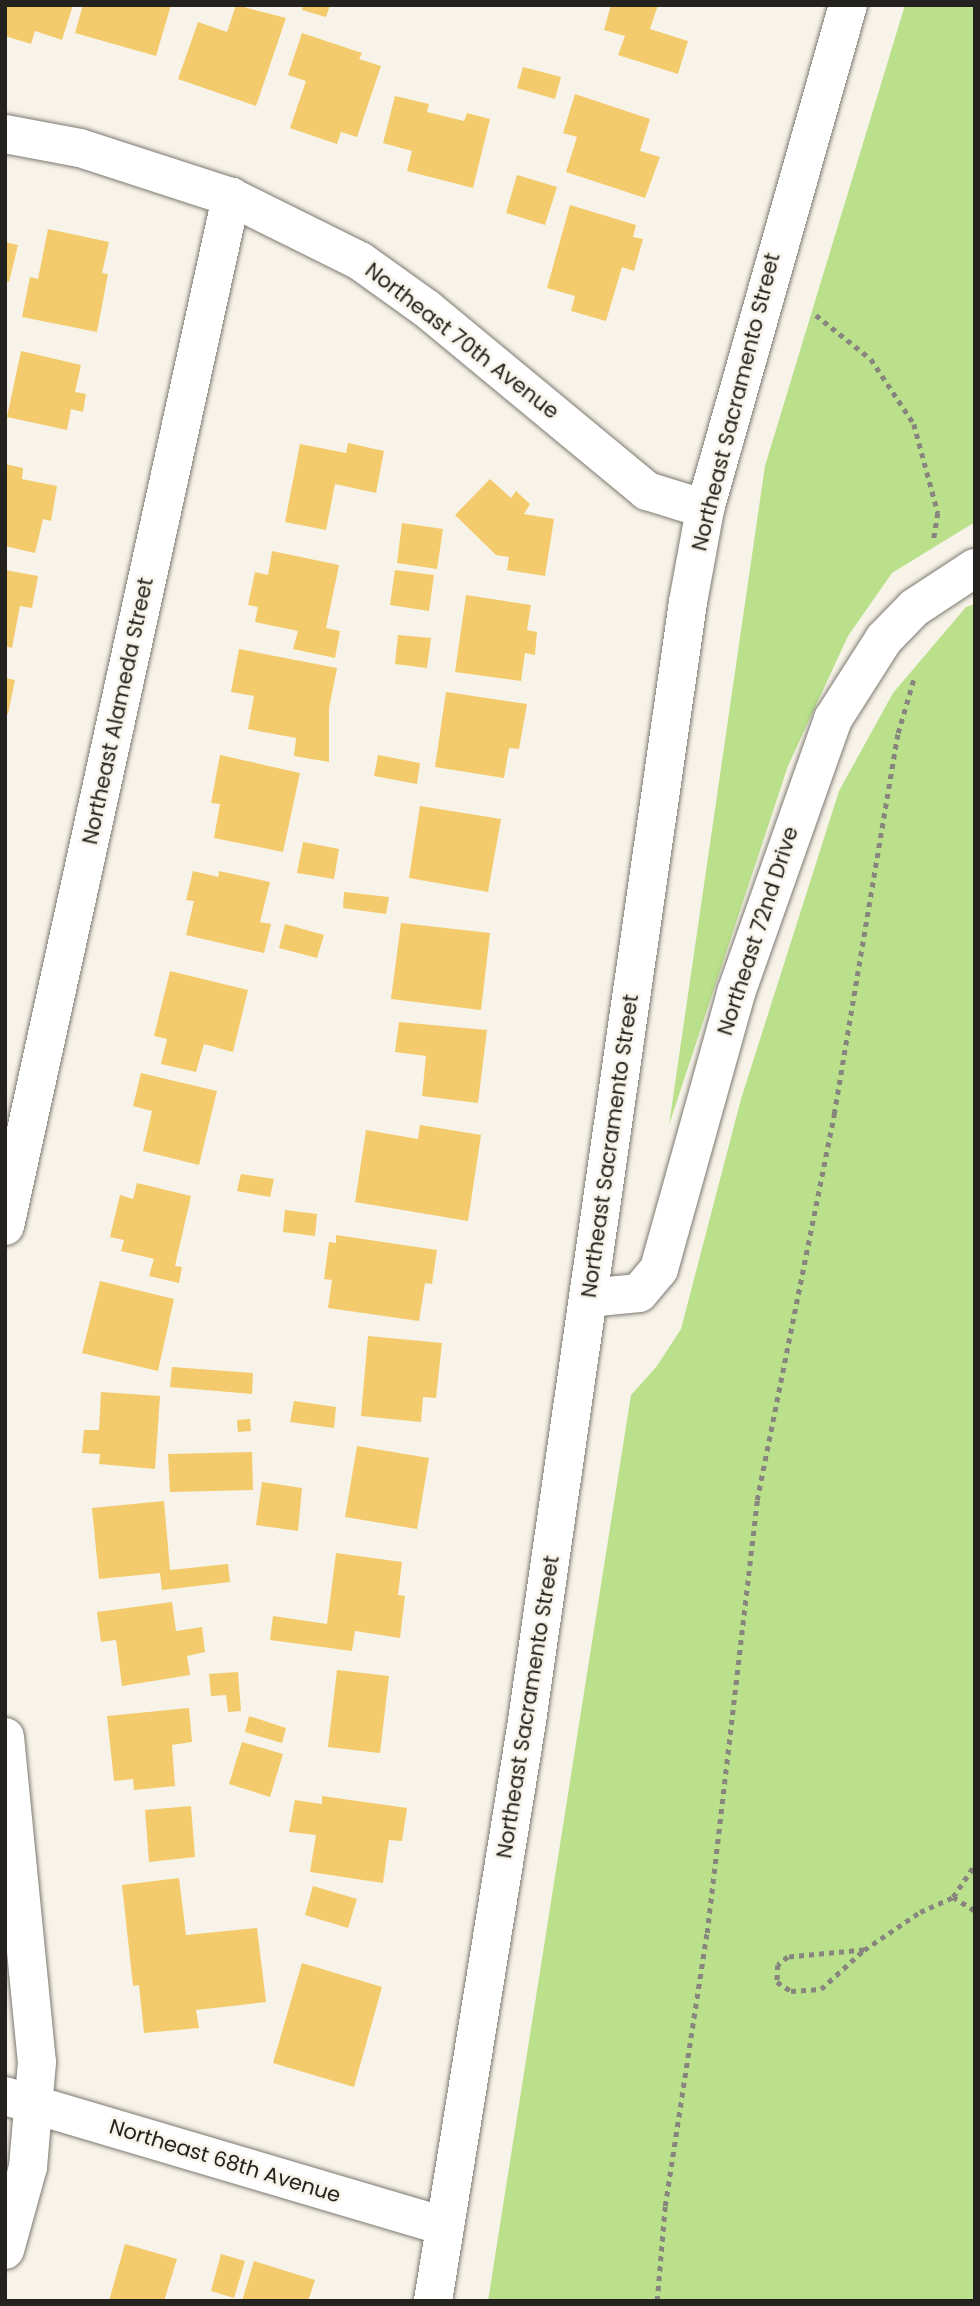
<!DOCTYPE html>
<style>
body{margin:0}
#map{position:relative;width:980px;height:2306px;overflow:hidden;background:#f7f3e9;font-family:Poppins,sans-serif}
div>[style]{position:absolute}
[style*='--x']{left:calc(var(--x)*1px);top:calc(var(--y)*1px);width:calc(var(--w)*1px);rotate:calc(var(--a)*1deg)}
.green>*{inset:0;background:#bae08b}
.building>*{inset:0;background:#f3cb6d}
.path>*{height:4.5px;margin-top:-2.25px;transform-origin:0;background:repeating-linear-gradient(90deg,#87857e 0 5px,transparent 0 10px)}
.roads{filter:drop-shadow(0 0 2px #7d7971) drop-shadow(0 0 2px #7d7971)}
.street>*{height:38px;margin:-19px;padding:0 19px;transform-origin:19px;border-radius:19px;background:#fff}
span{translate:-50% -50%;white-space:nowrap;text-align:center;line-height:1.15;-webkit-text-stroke:5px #f7f3e9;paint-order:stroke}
.street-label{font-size:21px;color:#23221e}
.frame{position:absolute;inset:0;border:7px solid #23221e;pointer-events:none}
</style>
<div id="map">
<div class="green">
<div style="clip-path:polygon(905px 5px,975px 5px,975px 522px,892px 573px,848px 636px,788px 766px,669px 1125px,765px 466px)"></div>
<div style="clip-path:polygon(975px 604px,975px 2301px,488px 2301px,631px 1395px,657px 1366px,681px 1329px,741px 1099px,839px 791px,893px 693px,966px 607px)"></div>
</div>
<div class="building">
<div style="clip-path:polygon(5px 5px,73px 5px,62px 40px,35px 31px,31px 44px,5px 36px)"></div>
<div style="clip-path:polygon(83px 5px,171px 5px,156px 56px,75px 33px)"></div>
<div style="clip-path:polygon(236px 5px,286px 18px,256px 106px,178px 79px,198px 22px,227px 32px)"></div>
<div style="clip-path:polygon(303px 5px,330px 5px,326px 17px,302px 10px)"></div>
<div style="clip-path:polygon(611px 5px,658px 5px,650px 29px,688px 41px,678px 74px,618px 55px,625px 36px,604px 30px)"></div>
<div style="clip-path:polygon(302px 33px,362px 53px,359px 59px,381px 66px,357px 137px,341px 132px,337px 144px,290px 128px,306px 81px,288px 75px)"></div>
<div style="clip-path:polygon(523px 67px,561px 77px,555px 99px,517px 88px)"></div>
<div style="clip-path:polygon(575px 94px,650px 119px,640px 151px,660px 157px,645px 198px,566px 172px,577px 137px,563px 133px)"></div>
<div style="clip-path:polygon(395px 96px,429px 104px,427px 112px,464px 121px,467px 113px,490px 119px,473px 188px,407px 171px,412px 151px,383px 143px)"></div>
<div style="clip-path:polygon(517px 175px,557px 187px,545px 225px,506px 213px)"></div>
<div style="clip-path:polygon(570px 205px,636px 225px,633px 237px,643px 239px,634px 271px,622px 267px,606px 321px,571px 311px,575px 296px,547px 288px)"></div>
<div style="clip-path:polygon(48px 229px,109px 242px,102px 273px,108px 274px,97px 332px,22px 317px,30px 277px,38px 279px)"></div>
<div style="clip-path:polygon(5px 242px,18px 245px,9px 282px,5px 281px)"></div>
<div style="clip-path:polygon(21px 351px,81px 365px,75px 392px,86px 394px,83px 412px,71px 409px,67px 430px,7px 417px)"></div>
<div style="clip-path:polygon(348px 443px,384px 451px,376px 493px,335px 484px,326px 530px,285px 522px,300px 444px,346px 453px)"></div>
<div style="clip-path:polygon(5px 464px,23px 468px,22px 479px,57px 486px,51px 521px,43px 519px,35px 553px,5px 546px)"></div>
<div style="clip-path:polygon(490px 479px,511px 498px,516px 491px,530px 504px,524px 514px,554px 519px,545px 576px,507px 570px,509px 557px,496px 555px,455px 515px)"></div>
<div style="clip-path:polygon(402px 523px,443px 529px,437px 569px,397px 563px)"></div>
<div style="clip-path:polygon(272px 551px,339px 565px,326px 628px,340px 631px,335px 658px,293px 649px,298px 631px,255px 622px,258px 607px,248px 605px,255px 572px,268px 575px)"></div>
<div style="clip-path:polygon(5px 570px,38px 576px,32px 608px,20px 606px,12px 648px,5px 646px)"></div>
<div style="clip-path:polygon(395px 570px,434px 575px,429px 611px,390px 605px)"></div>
<div style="clip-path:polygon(466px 595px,531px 605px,527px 630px,537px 632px,535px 655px,525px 653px,521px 681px,455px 672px)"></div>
<div style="clip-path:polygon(398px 635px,431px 638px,427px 668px,395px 664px)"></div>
<div style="clip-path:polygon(239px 649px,337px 668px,329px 708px,329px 762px,294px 756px,296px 738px,248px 729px,254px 696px,231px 692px)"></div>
<div style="clip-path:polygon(5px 678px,15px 680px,8px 714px,5px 714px)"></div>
<div style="clip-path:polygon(446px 692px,527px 704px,519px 749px,509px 748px,504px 778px,435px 767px)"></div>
<div style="clip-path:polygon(220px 755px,300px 773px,283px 852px,214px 838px,220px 804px,211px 803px)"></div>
<div style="clip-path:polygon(378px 755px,420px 763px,417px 784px,374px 776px)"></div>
<div style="clip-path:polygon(420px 806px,501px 819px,488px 892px,409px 878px)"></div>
<div style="clip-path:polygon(303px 842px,339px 849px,334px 879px,297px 873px)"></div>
<div style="clip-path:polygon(193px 871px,218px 877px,219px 871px,270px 882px,260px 922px,271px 924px,264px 953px,186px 935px,194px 901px,186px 900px)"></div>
<div style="clip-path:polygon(344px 892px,389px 897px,386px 914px,343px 908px)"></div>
<div style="clip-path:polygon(401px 923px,490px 933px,481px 1010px,391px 999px)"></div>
<div style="clip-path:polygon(285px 924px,324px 935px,317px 958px,279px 948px)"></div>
<div style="clip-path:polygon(170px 971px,248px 990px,233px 1052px,204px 1044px,196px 1072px,161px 1064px,167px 1039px,154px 1036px)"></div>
<div style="clip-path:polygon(399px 1022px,487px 1030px,478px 1103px,422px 1096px,426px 1056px,395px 1052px)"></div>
<div style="clip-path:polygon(141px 1073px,217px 1091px,199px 1165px,143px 1151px,152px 1111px,133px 1106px)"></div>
<div style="clip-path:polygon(420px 1125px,481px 1135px,468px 1221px,355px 1202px,366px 1130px,418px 1139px)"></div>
<div style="clip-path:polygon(241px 1174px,274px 1179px,270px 1197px,237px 1191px)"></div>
<div style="clip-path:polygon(137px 1183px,191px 1196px,175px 1266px,182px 1267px,179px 1283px,149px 1276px,154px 1259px,121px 1251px,124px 1240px,110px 1237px,120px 1195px,133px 1199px)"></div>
<div style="clip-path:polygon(285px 1210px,317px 1214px,315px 1236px,283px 1232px)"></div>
<div style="clip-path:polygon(336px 1235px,437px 1250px,432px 1284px,425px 1283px,419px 1321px,328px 1308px,332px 1280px,324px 1279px,329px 1242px,336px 1243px)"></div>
<div style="clip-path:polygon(100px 1281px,174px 1299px,158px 1371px,82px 1353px)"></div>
<div style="clip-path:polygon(368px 1336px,442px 1343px,436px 1398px,423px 1397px,421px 1422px,361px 1416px)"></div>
<div style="clip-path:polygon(172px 1367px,253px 1373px,252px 1394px,170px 1387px)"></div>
<div style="clip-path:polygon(101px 1392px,160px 1396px,155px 1469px,99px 1464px,100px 1454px,82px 1453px,84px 1430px,99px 1430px)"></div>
<div style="clip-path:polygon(294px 1401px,336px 1407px,334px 1428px,290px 1422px)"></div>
<div style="clip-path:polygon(250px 1419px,251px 1431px,238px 1432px,237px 1420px)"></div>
<div style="clip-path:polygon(357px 1446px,429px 1458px,417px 1529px,345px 1517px)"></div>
<div style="clip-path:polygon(252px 1452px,253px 1490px,170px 1492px,168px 1454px)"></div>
<div style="clip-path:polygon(262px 1482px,302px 1488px,298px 1531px,256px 1525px)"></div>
<div style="clip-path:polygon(164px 1501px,170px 1570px,228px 1564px,230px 1582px,162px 1590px,160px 1573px,99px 1579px,92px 1508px)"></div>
<div style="clip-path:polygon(336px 1553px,402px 1562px,398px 1595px,405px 1596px,400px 1638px,355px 1631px,352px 1651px,270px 1640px,273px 1616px,327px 1624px)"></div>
<div style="clip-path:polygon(172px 1602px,176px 1631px,202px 1627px,205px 1652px,187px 1656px,190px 1675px,122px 1686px,116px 1640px,101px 1642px,97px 1612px)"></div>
<div style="clip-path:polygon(337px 1670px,389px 1676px,380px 1753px,328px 1747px)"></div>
<div style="clip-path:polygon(238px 1672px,241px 1711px,228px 1712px,226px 1695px,211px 1696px,209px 1674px)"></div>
<div style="clip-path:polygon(189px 1708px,192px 1742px,172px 1745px,175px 1786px,134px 1790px,133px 1779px,114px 1781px,107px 1716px)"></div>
<div style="clip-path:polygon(249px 1716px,286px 1728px,282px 1743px,245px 1732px)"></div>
<div style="clip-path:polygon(242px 1742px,283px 1754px,270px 1797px,229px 1784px)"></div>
<div style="clip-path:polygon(322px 1796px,407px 1808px,402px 1841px,389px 1840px,383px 1883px,310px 1872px,316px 1835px,289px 1832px,295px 1800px,322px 1804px)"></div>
<div style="clip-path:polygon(191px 1806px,195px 1857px,149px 1862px,145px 1810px)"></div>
<div style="clip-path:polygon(179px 1878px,186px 1935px,257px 1928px,266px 2002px,196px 2010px,199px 2028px,144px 2033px,139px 1985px,133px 1986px,122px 1885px)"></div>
<div style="clip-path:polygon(313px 1886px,357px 1899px,348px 1928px,305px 1915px)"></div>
<div style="clip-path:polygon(302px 1963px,382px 1987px,354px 2087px,273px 2063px)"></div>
<div style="clip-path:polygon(125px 2244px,177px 2259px,164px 2301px,109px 2301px)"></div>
<div style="clip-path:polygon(221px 2254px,245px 2261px,234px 2298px,211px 2291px)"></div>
<div style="clip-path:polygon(254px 2261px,315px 2280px,308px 2301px,242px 2301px)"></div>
</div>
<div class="path">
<div style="--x:816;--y:315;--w:70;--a:38.7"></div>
<div style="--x:871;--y:359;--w:78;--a:56.5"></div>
<div style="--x:914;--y:424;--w:92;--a:74.9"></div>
<div style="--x:938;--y:513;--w:30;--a:99"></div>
<div style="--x:953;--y:1897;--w:26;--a:32"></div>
<div style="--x:864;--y:1950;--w:76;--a:174.7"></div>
<div style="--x:788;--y:1957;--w:13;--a:141"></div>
<div style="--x:778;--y:1965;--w:17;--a:93"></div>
<div style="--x:777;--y:1982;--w:17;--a:33"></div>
<div style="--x:791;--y:1991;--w:30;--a:-4"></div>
<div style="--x:821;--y:1989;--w:58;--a:-42.2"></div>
<div style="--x:864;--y:1950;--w:68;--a:-34.2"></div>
<div style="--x:920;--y:1912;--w:36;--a:-24"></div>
<div style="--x:953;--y:1897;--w:40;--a:-56"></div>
<div style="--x:657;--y:2301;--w:95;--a:-85.2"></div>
<div style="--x:665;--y:2206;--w:276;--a:-81.3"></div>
<div style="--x:707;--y:1933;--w:436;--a:-83.4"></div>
<div style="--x:757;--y:1500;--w:394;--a:-78.7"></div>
<div style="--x:834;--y:1114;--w:386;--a:-80.5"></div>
<div style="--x:898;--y:733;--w:57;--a:-73.8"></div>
</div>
<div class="roads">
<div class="street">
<div style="--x:5;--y:134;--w:76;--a:10.6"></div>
<div style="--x:80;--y:148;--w:159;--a:18"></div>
<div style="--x:231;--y:197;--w:144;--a:26.4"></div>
<div style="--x:360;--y:261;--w:82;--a:35.6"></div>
<div style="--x:427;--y:309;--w:286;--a:39.6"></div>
<div style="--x:647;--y:491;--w:61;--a:17.2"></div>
<div style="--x:5;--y:1226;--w:1054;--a:-77.61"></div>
<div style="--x:588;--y:1298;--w:51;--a:-5.6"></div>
<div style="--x:639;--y:1293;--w:31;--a:-50"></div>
<div style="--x:659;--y:1269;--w:287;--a:-74.4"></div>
<div style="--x:736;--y:993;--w:291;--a:-70.5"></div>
<div style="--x:833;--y:719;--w:95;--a:-57.5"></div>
<div style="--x:884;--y:639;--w:43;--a:-45.9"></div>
<div style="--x:914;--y:608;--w:73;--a:-33.3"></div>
<div style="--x:5;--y:1737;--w:327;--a:84.4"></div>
<div style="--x:37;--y:2062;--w:105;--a:94.9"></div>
<div style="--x:28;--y:2167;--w:86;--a:105.5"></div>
<div style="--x:5;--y:2096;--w:459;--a:16.5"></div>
<div style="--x:433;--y:2301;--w:588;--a:-80.79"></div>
<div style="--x:527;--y:1721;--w:1131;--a:-81.81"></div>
<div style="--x:688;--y:602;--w:95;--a:-79.6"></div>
<div style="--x:705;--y:509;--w:524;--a:-74.16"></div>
</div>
</div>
<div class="street-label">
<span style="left:462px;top:341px;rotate:38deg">Northeast 70th Avenue</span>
<span style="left:736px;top:402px;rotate:-76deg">Northeast Sacramento Street</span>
<span style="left:118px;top:711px;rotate:-78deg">Northeast Alameda Street</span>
<span style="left:758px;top:931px;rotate:-72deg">Northeast 72nd Drive</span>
<span style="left:610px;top:1146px;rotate:-82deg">Northeast Sacramento Street</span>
<span style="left:528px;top:1707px;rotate:-81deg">Northeast Sacramento Street</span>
<span style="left:225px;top:2161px;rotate:17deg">Northeast 68th Avenue</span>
</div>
<div class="frame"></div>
</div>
